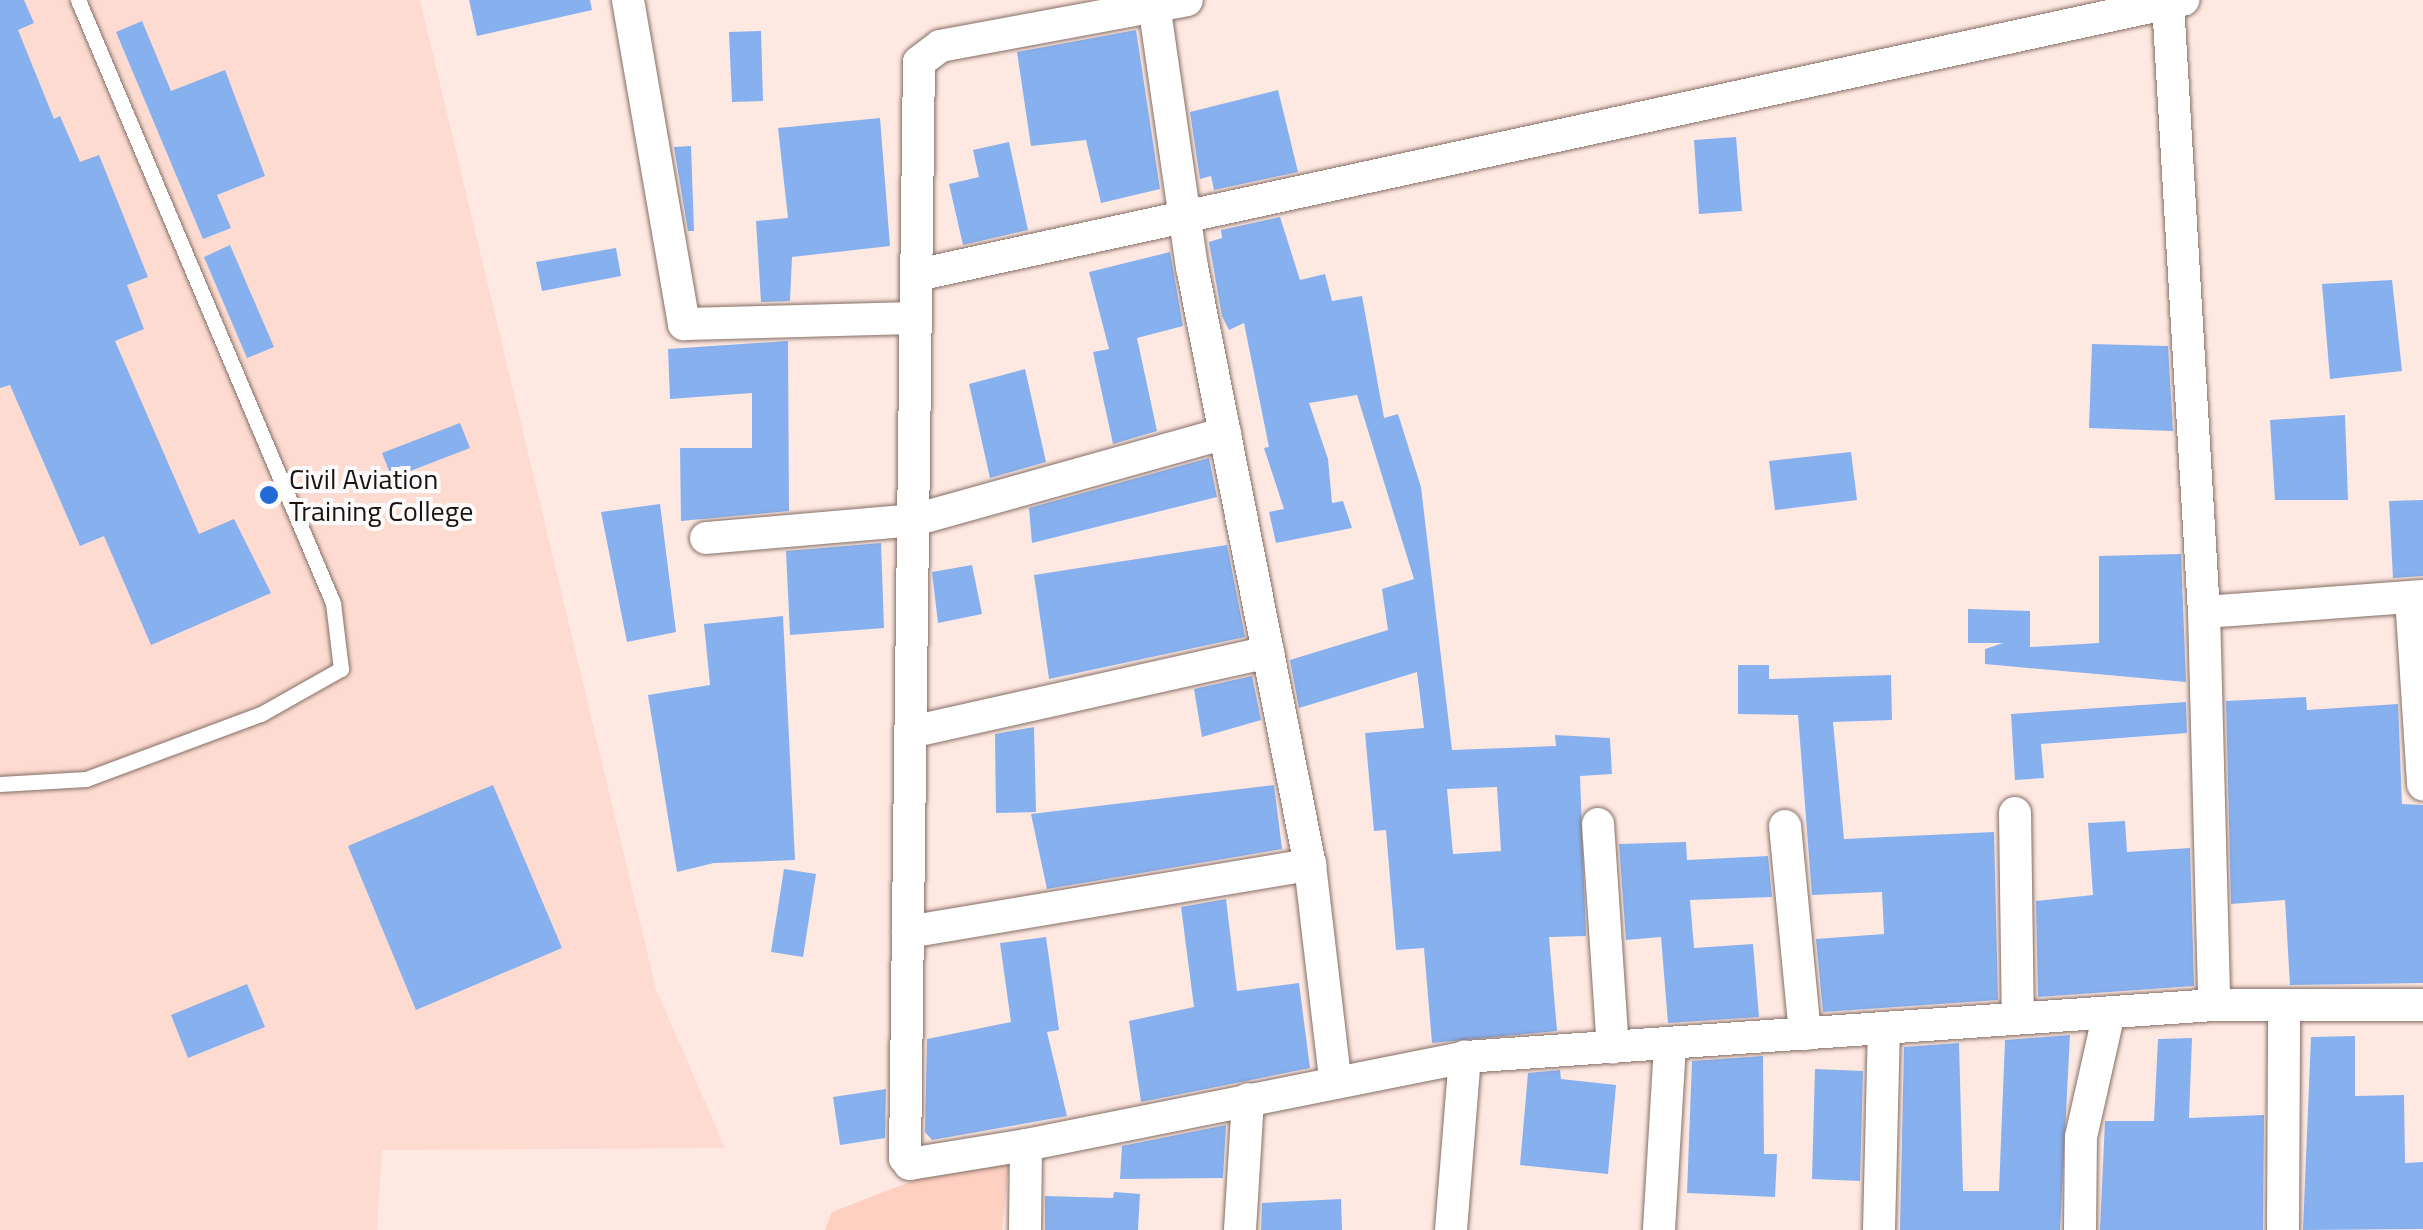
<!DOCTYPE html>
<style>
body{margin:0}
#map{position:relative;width:2423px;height:1230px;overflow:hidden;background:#fee9e2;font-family:"Titillium Web",sans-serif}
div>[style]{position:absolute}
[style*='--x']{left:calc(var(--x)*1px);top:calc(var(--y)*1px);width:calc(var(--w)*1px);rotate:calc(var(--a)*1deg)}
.built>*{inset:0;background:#fddbd0}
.green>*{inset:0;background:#fed0c1}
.building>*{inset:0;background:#87b0ef}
.roads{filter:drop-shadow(0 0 2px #846e66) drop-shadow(0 0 2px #846e66)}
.lane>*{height:15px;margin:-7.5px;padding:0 7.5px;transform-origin:7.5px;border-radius:7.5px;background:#fff}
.street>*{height:32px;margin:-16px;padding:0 16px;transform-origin:16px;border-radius:16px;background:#fff}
.dots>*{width:28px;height:28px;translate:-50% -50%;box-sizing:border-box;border:5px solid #fbfbfb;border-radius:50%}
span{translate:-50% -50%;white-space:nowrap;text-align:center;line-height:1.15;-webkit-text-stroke:8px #fbfbfb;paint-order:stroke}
.poi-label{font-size:28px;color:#1c1310}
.left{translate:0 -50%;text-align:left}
</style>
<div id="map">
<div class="built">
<div style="clip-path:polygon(0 0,420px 0,656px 989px,725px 1148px,382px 1150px,377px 1230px,0 1230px)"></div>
</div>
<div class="green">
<div style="clip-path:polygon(1011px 1143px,1002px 1230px,825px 1230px,832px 1212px)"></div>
</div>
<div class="building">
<div style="clip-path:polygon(0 0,24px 0,34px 23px,18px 30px,54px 119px,60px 116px,80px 162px,99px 155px,148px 277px,127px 285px,144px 329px,115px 341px,199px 534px,234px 519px,271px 593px,151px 645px,104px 536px,80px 546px,10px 385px,0 388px)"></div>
<div style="clip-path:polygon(469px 0,590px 0,592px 10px,477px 36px)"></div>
<div style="clip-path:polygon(142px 21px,171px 91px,225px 70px,265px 176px,217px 195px,231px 228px,203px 239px,116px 32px)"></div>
<div style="clip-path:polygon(1136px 30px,1160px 189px,1101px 203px,1086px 140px,1031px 146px,1017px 52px)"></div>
<div style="clip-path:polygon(761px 31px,763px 101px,732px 102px,729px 32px)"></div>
<div style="clip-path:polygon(1278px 90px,1298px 172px,1214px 190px,1211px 176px,1200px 179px,1190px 112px)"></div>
<div style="clip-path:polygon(880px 118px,890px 246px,792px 257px,790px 301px,761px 302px,756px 221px,788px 218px,778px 128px)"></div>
<div style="clip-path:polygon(1736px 137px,1742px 211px,1699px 214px,1694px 140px)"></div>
<div style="clip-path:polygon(1009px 142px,1028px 230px,963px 245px,949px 184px,979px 177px,973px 150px)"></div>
<div style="clip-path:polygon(691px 146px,694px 231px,688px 231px,674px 147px)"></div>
<div style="clip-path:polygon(evenodd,1280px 217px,1300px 280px,1325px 274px,1332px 301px,1362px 296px,1384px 418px,1398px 414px,1421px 487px,1452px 750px,1556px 746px,1555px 735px,1610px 738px,1612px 774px,1580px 776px,1586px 936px,1549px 937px,1557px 1031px,1432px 1043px,1424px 948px,1396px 950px,1386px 830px,1374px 831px,1365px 733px,1424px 728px,1417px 672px,1299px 708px,1290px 660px,1388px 630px,1382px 589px,1414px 579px,1357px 395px,1309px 403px,1328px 459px,1332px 503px,1343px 501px,1352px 528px,1276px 543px,1269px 512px,1284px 509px,1264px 448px,1269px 447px,1244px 323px,1229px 330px,1222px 316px,1209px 242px,1222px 238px,1221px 230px,1280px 217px,1497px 787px,1501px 851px,1453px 854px,1447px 789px,1497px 787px)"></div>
<div style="clip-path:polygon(230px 245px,274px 347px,247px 358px,204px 257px)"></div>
<div style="clip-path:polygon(616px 248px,621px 276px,542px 291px,536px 262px)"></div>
<div style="clip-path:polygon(1170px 252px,1183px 326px,1137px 338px,1157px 431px,1113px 444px,1093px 352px,1109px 349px,1089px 272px)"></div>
<div style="clip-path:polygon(2392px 280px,2402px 371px,2330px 379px,2322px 284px)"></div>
<div style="clip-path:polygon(788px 341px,789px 511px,681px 521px,680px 448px,752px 448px,752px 393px,670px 399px,668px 349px)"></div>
<div style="clip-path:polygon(2092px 344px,2168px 346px,2173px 431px,2089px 428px)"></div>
<div style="clip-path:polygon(1025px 369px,1046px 462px,990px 478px,969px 384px)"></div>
<div style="clip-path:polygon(2345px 415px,2348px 500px,2275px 500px,2270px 420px)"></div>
<div style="clip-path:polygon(460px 423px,470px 448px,392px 478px,382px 453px)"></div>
<div style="clip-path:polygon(1851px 452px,1857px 500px,1775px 510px,1769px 461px)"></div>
<div style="clip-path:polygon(1209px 458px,1217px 497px,1032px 543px,1029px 508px)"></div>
<div style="clip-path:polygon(2423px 500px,2423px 576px,2393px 578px,2389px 501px)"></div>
<div style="clip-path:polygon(660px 504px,676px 632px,627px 642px,601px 512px)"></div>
<div style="clip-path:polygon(881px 543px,884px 628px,790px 635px,786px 551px)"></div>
<div style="clip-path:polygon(1227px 545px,1245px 637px,1049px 679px,1034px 575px)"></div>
<div style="clip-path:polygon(2181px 554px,2186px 682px,1985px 664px,1985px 649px,2003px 643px,1968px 643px,1968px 609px,2030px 611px,2030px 647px,2099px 643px,2099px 556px)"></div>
<div style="clip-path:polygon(972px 565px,982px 614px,938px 623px,932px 572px)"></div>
<div style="clip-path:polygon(783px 616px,795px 860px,714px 863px,677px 872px,648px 695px,710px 685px,704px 624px)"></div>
<div style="clip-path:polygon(1738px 665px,1769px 665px,1769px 679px,1891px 675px,1892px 720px,1833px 722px,1844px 839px,1994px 832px,1998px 1000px,1823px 1012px,1816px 939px,1884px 934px,1882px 892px,1812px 895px,1798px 715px,1738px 714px)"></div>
<div style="clip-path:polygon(1252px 676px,1261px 720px,1202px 737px,1194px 689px)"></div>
<div style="clip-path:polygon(2306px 697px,2307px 710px,2398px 704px,2402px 804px,2423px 805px,2423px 983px,2290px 985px,2285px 900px,2231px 904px,2226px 701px)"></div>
<div style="clip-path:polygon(2186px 702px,2187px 733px,2041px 744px,2044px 778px,2015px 780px,2011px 714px)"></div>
<div style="clip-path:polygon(1034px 727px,1036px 812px,996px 813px,995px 734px)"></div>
<div style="clip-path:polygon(493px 785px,562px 948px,416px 1010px,348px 846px)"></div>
<div style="clip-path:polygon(1274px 785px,1282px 849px,1047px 889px,1031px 814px)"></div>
<div style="clip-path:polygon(2125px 821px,2127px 852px,2190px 848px,2194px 986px,2038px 997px,2036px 901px,2093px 895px,2088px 823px)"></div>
<div style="clip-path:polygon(1686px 842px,1687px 860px,1768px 856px,1772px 897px,1690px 900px,1694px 948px,1753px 944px,1759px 1017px,1668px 1023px,1661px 937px,1626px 940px,1619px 844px)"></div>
<div style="clip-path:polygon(784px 869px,816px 874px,803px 957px,771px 952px)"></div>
<div style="clip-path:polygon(1226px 899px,1237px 991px,1299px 983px,1310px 1068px,1141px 1102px,1129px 1021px,1194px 1007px,1181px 907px)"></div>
<div style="clip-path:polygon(1046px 937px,1059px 1030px,1047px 1032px,1067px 1116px,932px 1140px,925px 1132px,927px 1039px,1011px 1022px,1000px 943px)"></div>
<div style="clip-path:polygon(247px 984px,265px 1027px,188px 1058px,171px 1015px)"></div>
<div style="clip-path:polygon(2070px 1035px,2060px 1230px,1900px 1230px,1904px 1047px,1959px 1043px,1963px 1191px,1999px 1191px,2005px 1040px)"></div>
<div style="clip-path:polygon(2355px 1036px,2355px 1096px,2404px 1095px,2405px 1163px,2423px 1162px,2423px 1229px,2303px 1230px,2311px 1037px)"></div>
<div style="clip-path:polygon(2192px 1038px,2189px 1118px,2264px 1115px,2263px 1230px,2100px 1230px,2105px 1121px,2154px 1121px,2158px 1039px)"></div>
<div style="clip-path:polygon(1763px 1056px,1764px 1154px,1777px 1154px,1775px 1197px,1687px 1193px,1692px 1061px)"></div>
<div style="clip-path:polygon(1815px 1069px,1863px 1071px,1860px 1181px,1812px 1179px)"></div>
<div style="clip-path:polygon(1560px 1070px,1561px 1079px,1616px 1085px,1608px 1174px,1520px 1165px,1528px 1073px)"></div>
<div style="clip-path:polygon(886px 1089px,885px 1138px,840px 1145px,833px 1097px)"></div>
<div style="clip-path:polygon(1226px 1125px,1223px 1178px,1120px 1179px,1122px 1146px)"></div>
<div style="clip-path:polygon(1114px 1192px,1140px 1194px,1138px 1230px,1045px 1230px,1045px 1196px,1113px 1198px)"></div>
<div style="clip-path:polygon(1341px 1199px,1342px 1230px,1261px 1230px,1262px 1203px)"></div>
</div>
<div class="roads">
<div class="lane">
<div style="--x:0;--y:784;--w:86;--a:-3.3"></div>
<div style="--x:86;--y:779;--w:187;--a:-20.4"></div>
<div style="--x:261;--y:714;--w:92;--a:-29.4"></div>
<div style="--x:341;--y:669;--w:66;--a:-96.9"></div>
<div style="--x:333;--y:603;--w:655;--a:-112.92"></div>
</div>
<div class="street">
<div style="--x:628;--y:0;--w:329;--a:80.2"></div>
<div style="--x:684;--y:324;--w:232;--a:-1.5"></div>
<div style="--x:2168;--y:3;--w:610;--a:86.62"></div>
<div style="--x:2204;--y:612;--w:393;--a:88.5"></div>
<div style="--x:1154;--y:4;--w:266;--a:81.8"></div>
<div style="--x:1192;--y:267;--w:610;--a:78.84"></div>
<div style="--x:1310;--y:865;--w:215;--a:83.3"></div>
<div style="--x:917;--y:275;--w:1296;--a:-12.26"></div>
<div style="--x:706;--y:538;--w:209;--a:-4.9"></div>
<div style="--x:914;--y:520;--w:323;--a:-15.6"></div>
<div style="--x:2411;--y:597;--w:188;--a:86.3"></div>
<div style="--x:2204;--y:612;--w:220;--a:-4.2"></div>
<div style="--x:911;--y:732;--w:366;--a:-12.6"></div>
<div style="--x:2015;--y:813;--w:204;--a:89.2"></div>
<div style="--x:1598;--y:824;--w:224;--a:86.2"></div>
<div style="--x:1785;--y:826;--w:209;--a:84.5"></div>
<div style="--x:908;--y:932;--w:408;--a:-9.5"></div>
<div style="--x:1026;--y:1145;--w:118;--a:170.7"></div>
<div style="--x:910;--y:1164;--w:8;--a:-130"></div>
<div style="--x:905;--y:1158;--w:1096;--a:-89.27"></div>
<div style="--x:919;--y:62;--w:26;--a:-37"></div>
<div style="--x:940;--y:46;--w:251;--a:-10.5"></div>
<div style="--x:1025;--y:1230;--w:85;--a:-89.3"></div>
<div style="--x:1026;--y:1145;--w:448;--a:-11.3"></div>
<div style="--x:1465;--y:1057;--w:751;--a:-3.97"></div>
<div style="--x:2214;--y:1005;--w:209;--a:0"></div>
<div style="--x:1240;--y:1230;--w:131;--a:-86.5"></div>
<div style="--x:1451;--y:1230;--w:174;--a:-85.4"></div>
<div style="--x:1659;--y:1230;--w:187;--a:-86.6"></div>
<div style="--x:1879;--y:1230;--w:199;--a:-88.6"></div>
<div style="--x:2080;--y:1230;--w:93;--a:-89.4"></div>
<div style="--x:2081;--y:1137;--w:123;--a:-77.3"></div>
<div style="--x:2283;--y:1230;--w:222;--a:-89.7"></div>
</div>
</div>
<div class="dots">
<div style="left:269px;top:495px;background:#226bd7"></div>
</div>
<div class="poi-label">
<span class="left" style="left:289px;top:495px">Civil Aviation<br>Training College</span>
</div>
</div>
